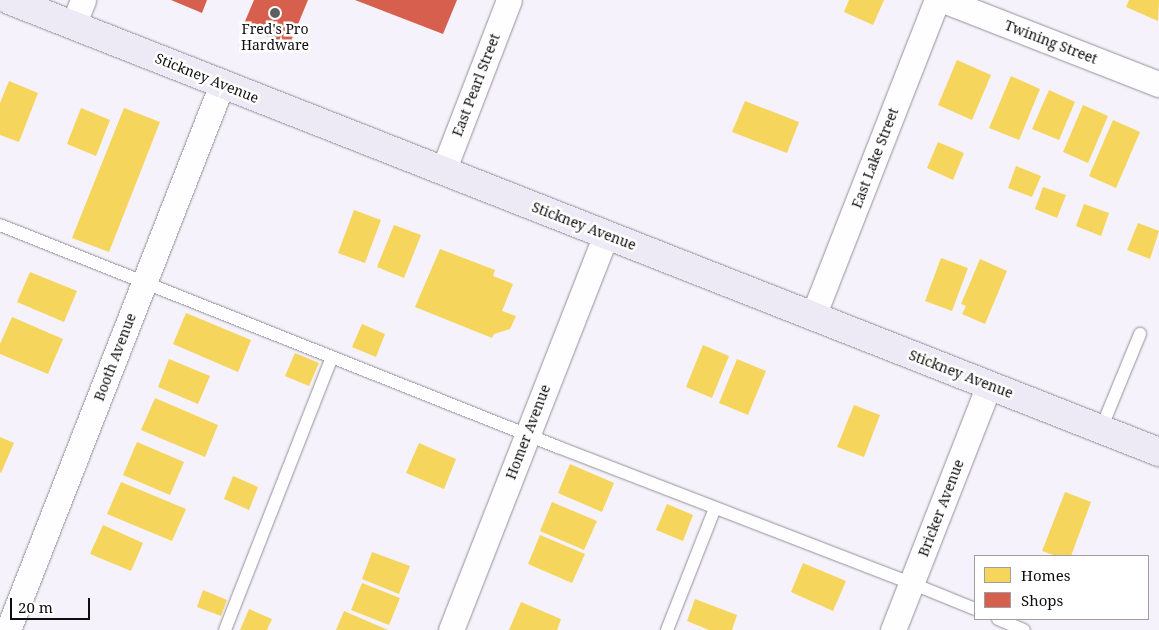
<!DOCTYPE html>
<style>
body{margin:0}
#map{position:relative;width:1159px;height:630px;overflow:hidden;background:#f5f2fc;font-family:"Noto Serif",serif}
div>[style]{position:absolute}
[style*='--x']{left:calc(var(--x)*1px);top:calc(var(--y)*1px);width:calc(var(--w)*1px);rotate:calc(var(--a)*1deg)}
.homes>*{inset:0;background:#f6d55c}
.shops>*{inset:0;background:#d6604d}
.roads{filter:drop-shadow(0 0 1px #929195) drop-shadow(0 0 1px #929195)}
.lane>*{height:12px;margin:-6px;padding:0 6px;transform-origin:6px;border-radius:6px;background:#fefdff}
.street>*{height:25px;margin:-12.5px;padding:0 12.5px;transform-origin:12.5px;border-radius:12.5px;background:#fefdff}
.secondary>*{height:28px;margin:-14px;padding:0 14px;transform-origin:14px;border-radius:14px;background:#eeeaf5}
.dots>*{width:14px;height:14px;translate:-50% -50%;box-sizing:border-box;border:2px solid #fff;border-radius:50%}
span{translate:-50% -50%;white-space:nowrap;text-align:center;line-height:1.15;-webkit-text-stroke:5px #fff;paint-order:stroke}
.poi-label{font-size:14px;color:#0e0e0e}
.street-label{font-size:14px;color:#0e0e0e}
.legend{position:absolute;left:974px;top:555px;width:175px;height:65px;box-sizing:border-box;background:#fff;border:1px solid #9f9f9f;margin:0;padding:6px 9px;list-style:none;font-size:15px;color:#0e0e0e}
.legend li{display:flex;align-items:center;gap:10px;height:25px}
.legend b{width:25px;border:1px solid #9f9f9f}
.scale{position:absolute;left:10px;top:598px;width:80px;height:22px;box-sizing:border-box;border:2px solid #0e0e0e;border-top:0;padding-left:6px;font-size:15px;line-height:18px;white-space:nowrap;color:#0e0e0e;-webkit-text-stroke:4px #fff;paint-order:stroke}
</style>
<div id="map">
<div class="homes">
<div style="clip-path:polygon(849px 0,884px 0,873px 25px,844px 12px)"></div>
<div style="clip-path:polygon(1129px 0,1159px 0,1158px 21px,1126px 7px)"></div>
<div style="clip-path:polygon(957px 60px,991px 75px,972px 120px,938px 105px)"></div>
<div style="clip-path:polygon(1011px 76px,1040px 89px,1019px 140px,989px 128px)"></div>
<div style="clip-path:polygon(9px 81px,38px 93px,19px 142px,0 135px,0 103px)"></div>
<div style="clip-path:polygon(1049px 90px,1075px 102px,1059px 140px,1032px 129px)"></div>
<div style="clip-path:polygon(745px 101px,799px 122px,787px 153px,732px 132px)"></div>
<div style="clip-path:polygon(1083px 105px,1108px 116px,1088px 163px,1063px 152px)"></div>
<div style="clip-path:polygon(81px 108px,110px 120px,96px 156px,67px 144px)"></div>
<div style="clip-path:polygon(124px 108px,160px 122px,109px 252px,72px 238px)"></div>
<div style="clip-path:polygon(1113px 120px,1140px 132px,1116px 188px,1089px 176px)"></div>
<div style="clip-path:polygon(938px 142px,964px 153px,953px 180px,927px 168px)"></div>
<div style="clip-path:polygon(1016px 166px,1041px 176px,1032px 197px,1008px 188px)"></div>
<div style="clip-path:polygon(1043px 187px,1066px 195px,1057px 218px,1035px 209px)"></div>
<div style="clip-path:polygon(1084px 204px,1109px 213px,1101px 236px,1076px 226px)"></div>
<div style="clip-path:polygon(354px 210px,381px 220px,365px 263px,338px 253px)"></div>
<div style="clip-path:polygon(1138px 223px,1159px 231px,1150px 259px,1127px 250px)"></div>
<div style="clip-path:polygon(394px 225px,421px 235px,404px 278px,377px 267px)"></div>
<div style="clip-path:polygon(440px 249px,495px 270px,493px 276px,513px 284px,502px 311px,516px 316px,510px 329px,494px 334px,492px 338px,415px 307px)"></div>
<div style="clip-path:polygon(941px 258px,968px 268px,952px 311px,925px 301px)"></div>
<div style="clip-path:polygon(980px 259px,1007px 271px,985px 324px,962px 314px,966px 306px,961px 304px)"></div>
<div style="clip-path:polygon(30px 272px,77px 291px,64px 322px,17px 302px)"></div>
<div style="clip-path:polygon(186px 313px,251px 340px,238px 372px,173px 344px)"></div>
<div style="clip-path:polygon(12px 317px,63px 339px,48px 374px,0 354px,0 344px)"></div>
<div style="clip-path:polygon(362px 324px,385px 334px,376px 357px,352px 347px)"></div>
<div style="clip-path:polygon(703px 345px,729px 356px,712px 398px,686px 387px)"></div>
<div style="clip-path:polygon(295px 353px,319px 363px,309px 386px,285px 376px)"></div>
<div style="clip-path:polygon(169px 359px,210px 376px,198px 404px,158px 387px)"></div>
<div style="clip-path:polygon(737px 359px,766px 371px,748px 415px,719px 403px)"></div>
<div style="clip-path:polygon(155px 398px,218px 425px,205px 457px,141px 430px)"></div>
<div style="clip-path:polygon(854px 405px,880px 415px,864px 457px,837px 447px)"></div>
<div style="clip-path:polygon(0 437px,14px 443px,1px 473px,0 472px)"></div>
<div style="clip-path:polygon(137px 442px,184px 462px,170px 495px,123px 475px)"></div>
<div style="clip-path:polygon(419px 443px,456px 459px,444px 489px,406px 473px)"></div>
<div style="clip-path:polygon(570px 464px,614px 483px,602px 512px,558px 493px)"></div>
<div style="clip-path:polygon(233px 476px,258px 487px,249px 510px,224px 499px)"></div>
<div style="clip-path:polygon(121px 482px,186px 509px,172px 541px,107px 514px)"></div>
<div style="clip-path:polygon(1065px 492px,1091px 502px,1071px 556px,1056px 556px,1042px 551px)"></div>
<div style="clip-path:polygon(552px 502px,597px 521px,584px 550px,540px 531px)"></div>
<div style="clip-path:polygon(667px 504px,693px 515px,683px 541px,656px 530px)"></div>
<div style="clip-path:polygon(103px 525px,143px 543px,131px 571px,90px 554px)"></div>
<div style="clip-path:polygon(540px 535px,585px 554px,572px 583px,528px 564px)"></div>
<div style="clip-path:polygon(372px 552px,410px 566px,399px 594px,362px 579px)"></div>
<div style="clip-path:polygon(803px 563px,846px 581px,833px 611px,791px 592px)"></div>
<div style="clip-path:polygon(362px 583px,400px 598px,389px 625px,351px 610px)"></div>
<div style="clip-path:polygon(203px 590px,227px 600px,221px 616px,197px 607px)"></div>
<div style="clip-path:polygon(695px 599px,737px 615px,732px 630px,709px 630px,687px 621px)"></div>
<div style="clip-path:polygon(521px 602px,561px 619px,557px 630px,509px 630px)"></div>
<div style="clip-path:polygon(249px 609px,272px 619px,267px 630px,240px 630px)"></div>
<div style="clip-path:polygon(344px 611px,388px 630px,336px 630px)"></div>
</div>
<div class="shops">
<div style="clip-path:polygon(171px 0,207px 0,202px 13px)"></div>
<div style="clip-path:polygon(254px 0,308px 0,289px 46px,243px 26px)"></div>
<div style="clip-path:polygon(355px 0,457px 0,443px 34px)"></div>
</div>
<div class="roads">
<div class="lane">
<div style="--x:0;--y:225;--w:601;--a:21.7"></div>
<div style="--x:558;--y:447;--w:378;--a:21.1"></div>
<div style="--x:911;--y:583;--w:69;--a:22.1"></div>
<div style="--x:1101;--y:429;--w:103;--a:-67.7"></div>
<div style="--x:998;--y:619;--w:28;--a:23"></div>
<div style="--x:225;--y:630;--w:293;--a:-68.6"></div>
<div style="--x:667;--y:630;--w:131;--a:-68.5"></div>
</div>
<div class="street">
<div style="--x:943;--y:0;--w:232;--a:21.3"></div>
<div style="--x:73;--y:25;--w:27;--a:-68"></div>
<div style="--x:443;--y:171;--w:183;--a:-68.9"></div>
<div style="--x:813;--y:316;--w:339;--a:-68.6"></div>
<div style="--x:8;--y:630;--w:586;--a:-68.6"></div>
<div style="--x:451;--y:630;--w:424;--a:-68.6"></div>
<div style="--x:893;--y:630;--w:263;--a:-68.6"></div>
</div>
<div class="secondary">
<div style="--x:9;--y:0;--w:1236;--a:21.46"></div>
</div>
</div>
<div class="dots">
<div style="left:275px;top:13px;background:#5f5e61"></div>
</div>
<div class="poi-label">
<span style="left:275px;top:37px">Fred's Pro<br>Hardware</span>
</div>
<div class="street-label">
<span style="left:1051px;top:42px;rotate:21deg">Twining Street</span>
<span style="left:207px;top:78px;rotate:22deg">Stickney Avenue</span>
<span style="left:476px;top:85px;rotate:-69deg">East Pearl Street</span>
<span style="left:875px;top:158px;rotate:-69deg">East Lake Street</span>
<span style="left:584px;top:226px;rotate:21deg">Stickney Avenue</span>
<span style="left:115px;top:357px;rotate:-69deg">Booth Avenue</span>
<span style="left:961px;top:374px;rotate:21deg">Stickney Avenue</span>
<span style="left:528px;top:432px;rotate:-69deg">Homer Avenue</span>
<span style="left:941px;top:508px;rotate:-69deg">Bricker Avenue</span>
</div>
<ul class="legend">
<li><b style="height:14px;background:#f6d55c"></b>Homes</li>
<li><b style="height:14px;background:#d6604d"></b>Shops</li>
</ul>
<div class="scale">20 m</div>
</div>
